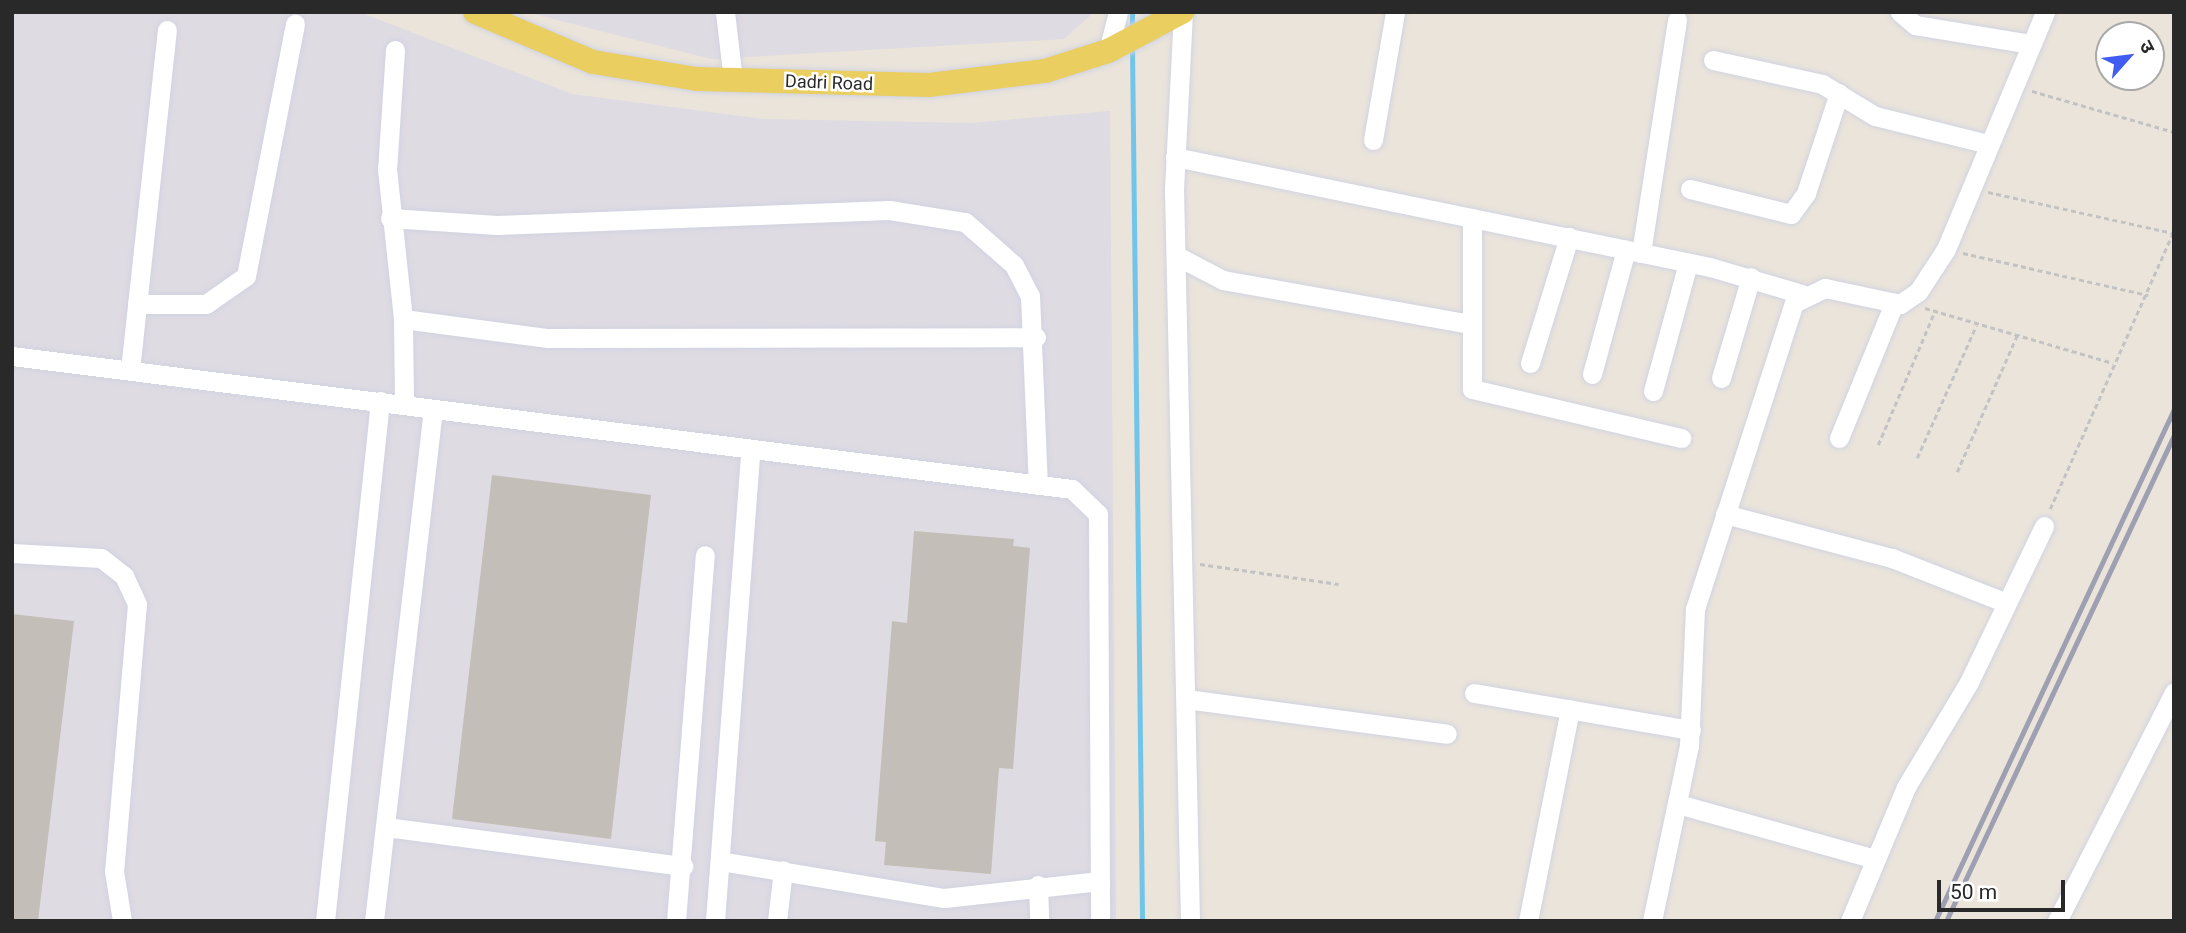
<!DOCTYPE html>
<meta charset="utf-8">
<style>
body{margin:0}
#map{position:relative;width:2186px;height:933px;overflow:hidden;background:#eae4db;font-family:Roboto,"Noto Sans Devanagari",sans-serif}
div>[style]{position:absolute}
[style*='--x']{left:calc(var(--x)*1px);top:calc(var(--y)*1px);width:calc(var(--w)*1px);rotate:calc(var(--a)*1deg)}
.industrial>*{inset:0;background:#dedbe3}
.stream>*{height:5px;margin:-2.5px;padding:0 2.5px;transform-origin:2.5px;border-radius:2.5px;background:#72c5e9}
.building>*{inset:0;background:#c3beb7}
.path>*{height:2.5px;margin-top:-1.25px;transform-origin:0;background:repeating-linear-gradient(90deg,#c3c3c3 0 5px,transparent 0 8.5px)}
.roads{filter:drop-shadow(0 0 2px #d0d3e1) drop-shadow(0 0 2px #d0d3e1)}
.minor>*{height:19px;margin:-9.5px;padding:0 9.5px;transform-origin:9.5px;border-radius:9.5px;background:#fff}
.major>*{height:24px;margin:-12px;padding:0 12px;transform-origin:12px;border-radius:12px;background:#eace60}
.rail>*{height:5px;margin:-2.5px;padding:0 2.5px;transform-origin:2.5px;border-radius:2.5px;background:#9ea0b2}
span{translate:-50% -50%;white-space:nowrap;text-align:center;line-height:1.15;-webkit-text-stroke:5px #fff;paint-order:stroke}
.street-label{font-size:18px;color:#292929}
.frame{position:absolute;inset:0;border:14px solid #292929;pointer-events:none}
.north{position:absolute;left:2095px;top:21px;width:70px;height:70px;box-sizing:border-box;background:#fff;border:2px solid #a9a9a9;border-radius:50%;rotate:62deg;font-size:19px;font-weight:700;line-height:28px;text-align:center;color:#292929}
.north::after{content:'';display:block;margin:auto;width:24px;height:32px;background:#415cf1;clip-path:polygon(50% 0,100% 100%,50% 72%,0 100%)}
.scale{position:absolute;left:1937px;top:880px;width:128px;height:32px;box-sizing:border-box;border:4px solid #292929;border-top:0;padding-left:9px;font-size:21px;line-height:24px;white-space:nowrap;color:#292929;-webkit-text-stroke:5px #fff;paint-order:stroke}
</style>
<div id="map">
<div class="industrial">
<div style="clip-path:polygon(12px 12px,359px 12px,572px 94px,763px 119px,971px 123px,1110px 111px,1116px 921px,12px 921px)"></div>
<div style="clip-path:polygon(526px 12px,1094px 12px,1064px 39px,711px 59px)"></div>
</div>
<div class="stream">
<div style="--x:1132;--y:12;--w:18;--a:90"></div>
<div style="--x:1132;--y:47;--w:874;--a:89.34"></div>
</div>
<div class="building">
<div style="clip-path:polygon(492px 475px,651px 495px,611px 839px,452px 819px)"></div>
<div style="clip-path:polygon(914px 531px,1014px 539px,1013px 546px,1030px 548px,1013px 769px,999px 768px,991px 874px,884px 865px,886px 842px,875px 841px,892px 621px,907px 623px)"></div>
<div style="clip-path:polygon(12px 614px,74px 621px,38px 921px,12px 921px)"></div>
</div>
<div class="path">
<div style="--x:2032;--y:91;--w:148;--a:16.1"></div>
<div style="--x:1988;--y:192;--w:189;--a:12.5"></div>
<div style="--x:1963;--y:253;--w:190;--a:12.8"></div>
<div style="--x:1925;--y:308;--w:196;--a:16.3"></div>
<div style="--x:1878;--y:445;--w:143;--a:-67"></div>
<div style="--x:1917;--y:458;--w:145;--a:-65.9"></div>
<div style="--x:1957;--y:472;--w:150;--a:-66.3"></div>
<div style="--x:2050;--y:509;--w:305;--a:-66"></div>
<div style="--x:1200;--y:564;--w:140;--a:8.2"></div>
</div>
<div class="roads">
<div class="minor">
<div style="--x:725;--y:12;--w:68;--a:83.3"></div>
<div style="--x:1183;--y:12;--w:176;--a:92.9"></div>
<div style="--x:1174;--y:188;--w:733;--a:88.75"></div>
<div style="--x:1900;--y:12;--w:20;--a:41"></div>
<div style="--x:1915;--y:25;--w:118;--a:9.3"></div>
<div style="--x:395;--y:50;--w:119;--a:93.8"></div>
<div style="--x:387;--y:169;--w:151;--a:83.9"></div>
<div style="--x:403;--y:319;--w:86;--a:89.3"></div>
<div style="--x:1108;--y:51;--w:40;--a:-75.6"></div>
<div style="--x:1713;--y:60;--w:112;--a:12.4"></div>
<div style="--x:1822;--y:84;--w:62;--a:31.1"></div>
<div style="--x:1875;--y:116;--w:116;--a:13.9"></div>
<div style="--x:1373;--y:140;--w:130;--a:-80.2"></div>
<div style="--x:1175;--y:157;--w:546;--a:11.62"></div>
<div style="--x:1710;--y:267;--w:96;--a:16.4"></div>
<div style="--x:1690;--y:189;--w:104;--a:13.9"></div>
<div style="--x:1791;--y:214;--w:26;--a:-54"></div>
<div style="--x:1806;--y:193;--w:105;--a:-71.7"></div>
<div style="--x:390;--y:218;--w:107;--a:3.7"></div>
<div style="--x:497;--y:225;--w:392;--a:-2.2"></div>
<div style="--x:889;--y:210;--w:77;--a:9"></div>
<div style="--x:965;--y:222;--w:65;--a:41.3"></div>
<div style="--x:1014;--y:265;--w:35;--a:63"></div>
<div style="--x:1030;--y:296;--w:189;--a:87.6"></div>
<div style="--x:1472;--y:218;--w:171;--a:90"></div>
<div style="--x:1472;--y:389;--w:215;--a:13.2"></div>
<div style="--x:1641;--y:253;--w:236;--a:-81.2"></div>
<div style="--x:1177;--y:256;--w:52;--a:27.6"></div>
<div style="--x:1223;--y:280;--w:251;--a:10.1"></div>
<div style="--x:137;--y:304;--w:69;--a:0"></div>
<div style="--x:206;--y:304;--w:49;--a:-35"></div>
<div style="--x:246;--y:276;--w:257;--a:-79"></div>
<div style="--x:403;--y:319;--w:146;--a:7.5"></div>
<div style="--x:548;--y:338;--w:488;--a:-0.1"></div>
<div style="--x:12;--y:356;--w:1068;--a:7.15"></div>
<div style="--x:1072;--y:489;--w:36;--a:44"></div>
<div style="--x:1098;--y:514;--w:407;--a:89.7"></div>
<div style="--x:1530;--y:363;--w:132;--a:-72.8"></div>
<div style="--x:130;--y:370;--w:342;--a:-83.8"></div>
<div style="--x:1592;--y:374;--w:129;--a:-74.7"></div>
<div style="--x:1721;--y:378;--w:105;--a:-73.5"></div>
<div style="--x:1653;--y:391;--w:133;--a:-74.7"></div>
<div style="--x:1839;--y:438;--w:146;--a:-67.8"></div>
<div style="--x:1725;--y:514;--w:173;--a:14.8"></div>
<div style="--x:1892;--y:558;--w:123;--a:21.4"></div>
<div style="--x:12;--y:553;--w:89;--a:3.2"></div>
<div style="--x:101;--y:558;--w:29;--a:38"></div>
<div style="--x:124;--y:576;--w:31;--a:65"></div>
<div style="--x:137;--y:604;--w:268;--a:94.9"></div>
<div style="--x:114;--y:871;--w:51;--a:80.9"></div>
<div style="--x:1474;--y:693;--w:220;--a:9.7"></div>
<div style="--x:1186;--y:699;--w:263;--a:7.6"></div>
<div style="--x:1678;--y:804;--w:205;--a:15.6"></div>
<div style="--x:386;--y:827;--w:300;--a:7.5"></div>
<div style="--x:720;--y:861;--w:227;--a:9.4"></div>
<div style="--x:944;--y:898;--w:157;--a:-6.2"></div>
<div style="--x:1038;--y:885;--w:36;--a:88"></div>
<div style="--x:325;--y:921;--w:523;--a:-83.96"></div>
<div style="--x:374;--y:921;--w:515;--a:-83.43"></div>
<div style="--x:676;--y:921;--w:367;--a:-85.5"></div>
<div style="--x:715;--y:921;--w:470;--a:-85.7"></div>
<div style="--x:777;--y:921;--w:51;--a:-83.3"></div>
<div style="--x:1528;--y:921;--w:216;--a:-78.8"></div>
<div style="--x:1652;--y:921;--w:179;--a:-78.1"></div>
<div style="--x:1689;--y:746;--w:137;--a:-87.5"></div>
<div style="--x:1695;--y:609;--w:322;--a:-72.1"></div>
<div style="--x:1794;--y:303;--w:34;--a:-26"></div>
<div style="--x:1825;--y:288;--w:77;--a:12"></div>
<div style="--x:1900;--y:304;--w:22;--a:-34"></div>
<div style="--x:1918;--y:292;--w:51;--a:-56.9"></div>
<div style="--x:1946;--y:249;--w:257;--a:-67.3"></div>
<div style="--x:1850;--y:921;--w:145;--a:-67.3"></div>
<div style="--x:1906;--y:787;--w:122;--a:-59"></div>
<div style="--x:1969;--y:682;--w:173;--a:-64.3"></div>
<div style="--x:2057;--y:921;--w:257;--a:-62.9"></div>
</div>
<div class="major">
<div style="--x:475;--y:12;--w:128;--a:23"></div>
<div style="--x:593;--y:62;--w:105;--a:9.3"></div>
<div style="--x:697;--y:79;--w:232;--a:1.5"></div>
<div style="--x:929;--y:85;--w:117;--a:-6.9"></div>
<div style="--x:1045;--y:71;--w:66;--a:-17.6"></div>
<div style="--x:1108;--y:51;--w:84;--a:-27.8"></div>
</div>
</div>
<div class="rail">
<div style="--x:1935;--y:921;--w:565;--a:-64.98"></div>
<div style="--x:1946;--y:921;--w:537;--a:-64.87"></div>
</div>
<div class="street-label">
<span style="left:829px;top:83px;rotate:2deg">Dadri Road</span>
</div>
<div class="frame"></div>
<div class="north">उ</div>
<div class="scale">50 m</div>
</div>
